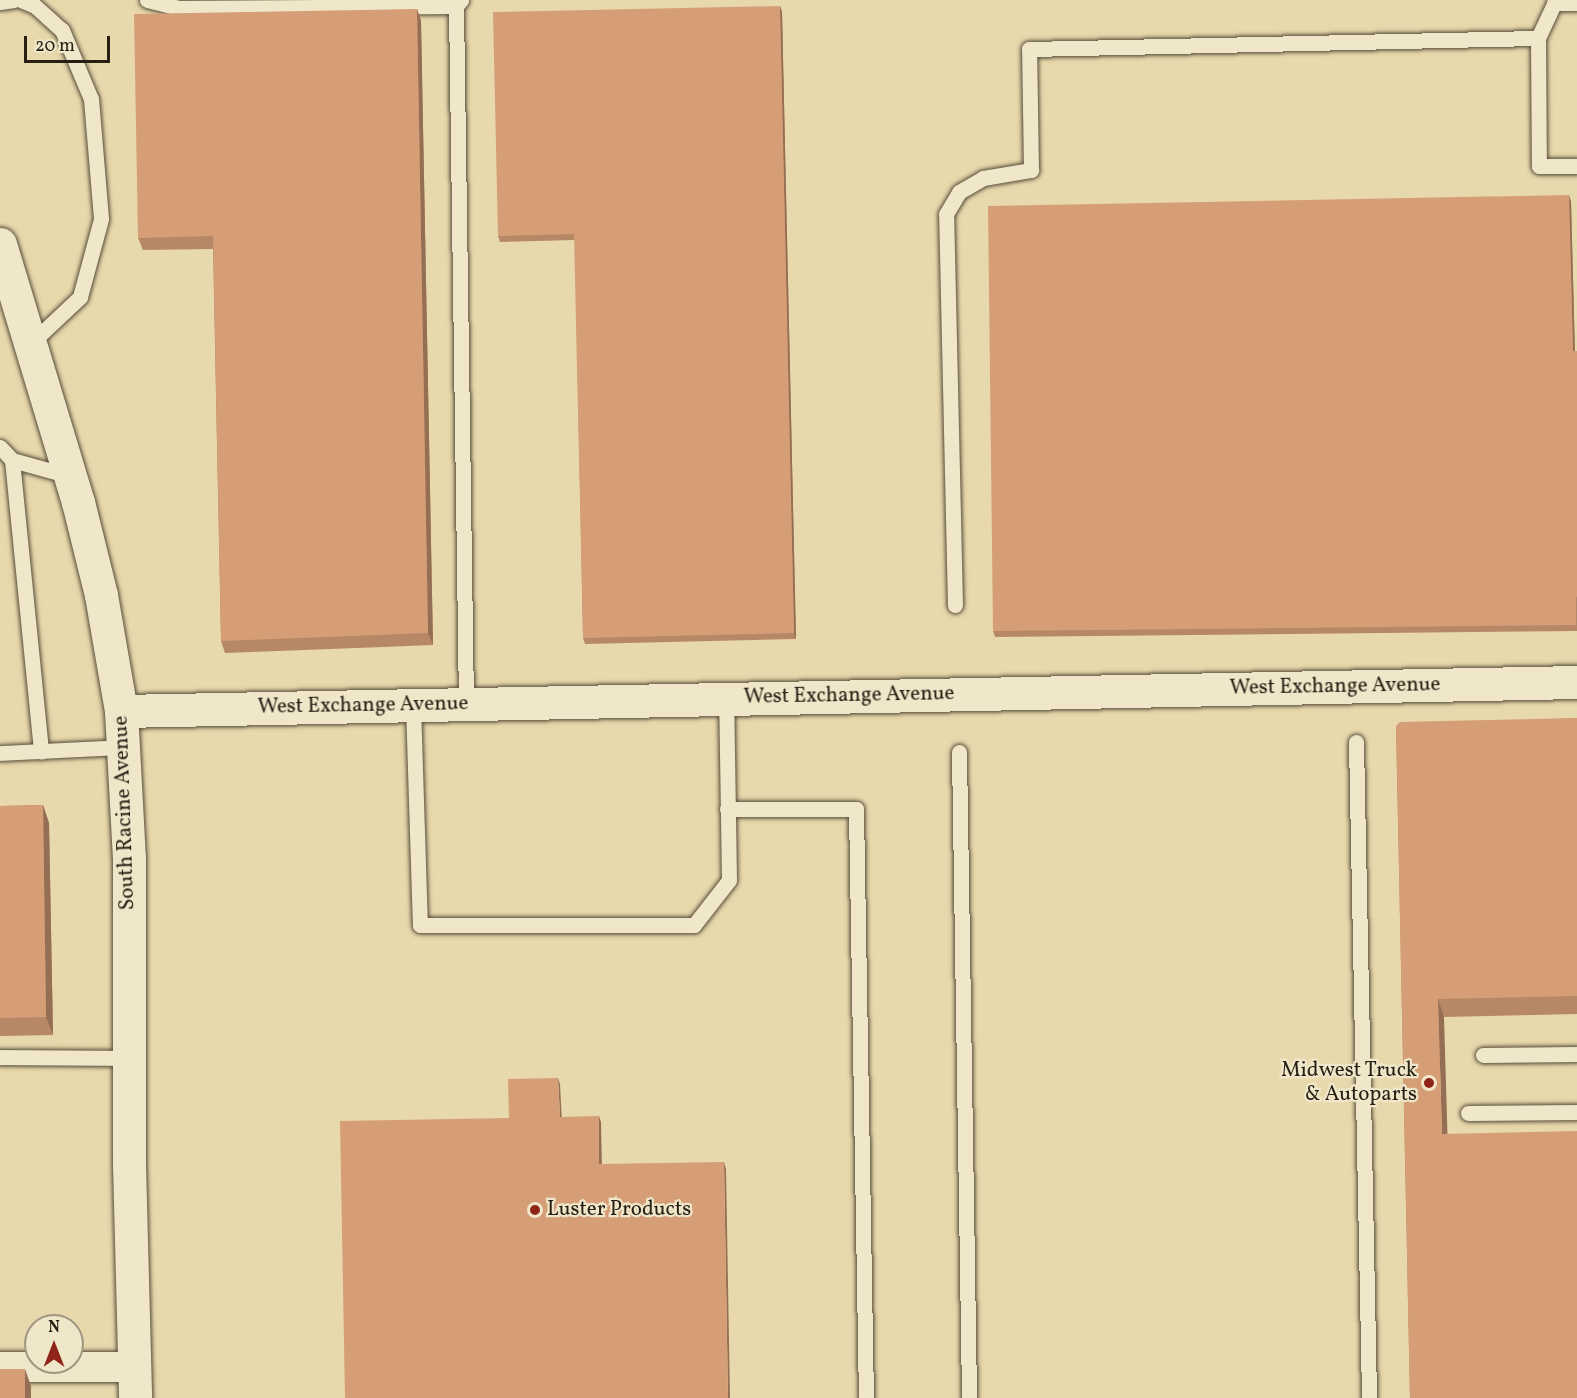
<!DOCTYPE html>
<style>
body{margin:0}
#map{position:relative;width:1577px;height:1398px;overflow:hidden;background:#e8d9ac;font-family:Vollkorn,serif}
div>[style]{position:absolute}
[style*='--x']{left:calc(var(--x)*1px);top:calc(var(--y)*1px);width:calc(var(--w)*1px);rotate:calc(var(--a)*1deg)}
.roads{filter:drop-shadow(0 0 2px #574d3a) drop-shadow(0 0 2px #574d3a)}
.service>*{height:15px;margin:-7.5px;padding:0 7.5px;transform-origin:7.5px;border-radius:7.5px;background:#f0e6c9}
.minor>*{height:30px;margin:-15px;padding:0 15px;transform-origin:15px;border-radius:15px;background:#f0e6c9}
.tertiary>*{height:33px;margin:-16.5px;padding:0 16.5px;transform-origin:16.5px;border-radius:16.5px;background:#f0e6c9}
.wall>*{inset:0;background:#b78866}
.shaded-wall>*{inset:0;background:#956f53}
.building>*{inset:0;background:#d59e77}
.dots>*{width:16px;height:16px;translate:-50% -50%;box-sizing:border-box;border:3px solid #f0e6c9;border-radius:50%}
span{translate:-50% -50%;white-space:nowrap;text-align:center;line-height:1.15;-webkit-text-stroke:4.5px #f0e6c9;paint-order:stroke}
.street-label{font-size:21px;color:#271e14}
.poi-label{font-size:21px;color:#271e14}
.right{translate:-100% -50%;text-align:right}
.left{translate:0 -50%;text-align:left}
.north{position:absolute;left:24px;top:1314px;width:60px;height:60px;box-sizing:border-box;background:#f0e6c9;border:2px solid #a09681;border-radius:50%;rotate:0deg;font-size:16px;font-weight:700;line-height:24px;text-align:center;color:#271e14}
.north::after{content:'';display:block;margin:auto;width:21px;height:27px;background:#8f2418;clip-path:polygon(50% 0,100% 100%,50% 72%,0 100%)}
.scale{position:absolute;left:24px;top:36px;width:86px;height:27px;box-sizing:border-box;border:3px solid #271e14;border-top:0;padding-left:8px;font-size:18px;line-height:21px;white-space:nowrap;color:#271e14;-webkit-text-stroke:4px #f0e6c9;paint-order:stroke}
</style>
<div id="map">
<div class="roads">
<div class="service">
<div style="--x:21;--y:0;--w:15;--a:23"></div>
<div style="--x:35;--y:6;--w:36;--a:42"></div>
<div style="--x:62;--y:30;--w:75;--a:67.2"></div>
<div style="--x:91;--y:99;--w:120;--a:85.2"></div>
<div style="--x:101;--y:219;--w:81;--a:105.1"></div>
<div style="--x:80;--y:297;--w:69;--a:136.8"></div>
<div style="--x:147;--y:0;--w:33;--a:14"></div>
<div style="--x:179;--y:8;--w:277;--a:-0.4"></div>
<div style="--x:456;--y:6;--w:8;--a:-50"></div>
<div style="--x:0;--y:2;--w:14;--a:-8"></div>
<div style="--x:456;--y:6;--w:698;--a:89.18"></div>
<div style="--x:1538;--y:38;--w:128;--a:89.6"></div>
<div style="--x:1539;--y:166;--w:38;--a:0"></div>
<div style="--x:0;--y:447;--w:18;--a:47"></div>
<div style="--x:12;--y:460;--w:60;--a:15.4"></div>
<div style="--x:12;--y:460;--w:293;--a:84.3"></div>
<div style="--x:955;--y:605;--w:391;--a:-91.3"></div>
<div style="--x:946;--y:214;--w:26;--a:-59"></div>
<div style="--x:959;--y:192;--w:28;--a:-30"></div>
<div style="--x:983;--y:178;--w:49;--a:-9.5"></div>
<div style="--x:1031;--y:170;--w:121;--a:-90.9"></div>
<div style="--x:1029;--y:49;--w:509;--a:-1.24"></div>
<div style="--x:1538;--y:38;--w:38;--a:-65"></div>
<div style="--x:1554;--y:3;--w:23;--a:0"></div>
<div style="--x:413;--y:705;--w:220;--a:88.2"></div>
<div style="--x:420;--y:925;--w:274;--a:0"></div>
<div style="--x:694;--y:925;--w:57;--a:-52.1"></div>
<div style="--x:729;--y:880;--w:181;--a:-90.9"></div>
<div style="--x:1356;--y:742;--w:656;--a:88.86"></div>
<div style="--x:959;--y:752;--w:646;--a:89.11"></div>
<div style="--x:0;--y:753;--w:123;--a:-2.8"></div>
<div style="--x:727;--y:809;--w:129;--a:0"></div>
<div style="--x:856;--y:809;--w:589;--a:89.03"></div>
<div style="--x:1483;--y:1055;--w:94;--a:-0.6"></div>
<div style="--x:0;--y:1057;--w:129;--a:0.4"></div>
<div style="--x:1468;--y:1113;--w:109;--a:-0.5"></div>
</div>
<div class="minor">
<div style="--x:0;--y:1367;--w:134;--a:0"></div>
</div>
<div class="tertiary">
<div style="--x:0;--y:244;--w:270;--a:73.2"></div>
<div style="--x:78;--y:502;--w:96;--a:76.1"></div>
<div style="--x:101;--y:595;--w:118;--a:80.2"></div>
<div style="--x:121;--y:711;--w:147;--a:86.9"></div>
<div style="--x:129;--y:858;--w:306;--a:90"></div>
<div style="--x:129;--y:1164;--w:234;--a:88.5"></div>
<div style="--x:121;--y:711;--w:1456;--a:-1.14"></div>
</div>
</div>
<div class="wall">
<div style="clip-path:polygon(780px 6px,782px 12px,796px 639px,585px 644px,583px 638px,575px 240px,500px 242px,498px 236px)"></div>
<div style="clip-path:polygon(417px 9px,421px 21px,433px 645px,225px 653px,221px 641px,213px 249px,143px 250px,138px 238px)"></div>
<div style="clip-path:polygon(1571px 201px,1575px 351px,1577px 351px,1577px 631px,995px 637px,993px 631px)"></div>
<div style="clip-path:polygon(1577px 718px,1577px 1014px,1444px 1017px,1410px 1398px,1396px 726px)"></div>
<div style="clip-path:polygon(43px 805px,49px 823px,53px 1035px,0 1036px,0 806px)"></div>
</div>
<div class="shaded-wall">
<div style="clip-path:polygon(780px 6px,782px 12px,796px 639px,794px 633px)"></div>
<div style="clip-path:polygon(417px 9px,421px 21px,433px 645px,428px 633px)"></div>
<div style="clip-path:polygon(1569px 195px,1571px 201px,1575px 357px,1573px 351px)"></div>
<div style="clip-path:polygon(43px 805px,49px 823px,53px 1035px,46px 1017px)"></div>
<div style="clip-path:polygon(1438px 999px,1444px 1017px,1448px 1152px,1442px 1134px)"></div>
<div style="clip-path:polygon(558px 1078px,560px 1084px,562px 1123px,560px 1117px)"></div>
<div style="clip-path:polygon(599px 1116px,601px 1122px,602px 1170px,599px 1164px)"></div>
<div style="clip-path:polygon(724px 1162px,726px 1169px,730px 1398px,728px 1398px)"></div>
<div style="clip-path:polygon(25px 1369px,31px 1386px,31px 1398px,25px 1398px)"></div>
</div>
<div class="building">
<div style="clip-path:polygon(780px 6px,794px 633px,583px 638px,574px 234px,498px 236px,493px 12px)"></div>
<div style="clip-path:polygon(417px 9px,428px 633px,221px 641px,213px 236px,138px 238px,134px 14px)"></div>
<div style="clip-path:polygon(1569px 195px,1573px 351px,1577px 351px,1577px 597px,1576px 597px,1576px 625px,993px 631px,988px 206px)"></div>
<div style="clip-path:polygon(1577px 718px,1577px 996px,1438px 999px,1442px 1134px,1577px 1131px,1577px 1398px,1410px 1398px,1396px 726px,1400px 722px)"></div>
<div style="clip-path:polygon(43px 805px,46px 1017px,0 1018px,0 806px)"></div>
<div style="clip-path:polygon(558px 1078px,560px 1117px,599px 1116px,599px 1164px,724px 1162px,728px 1398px,345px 1398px,340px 1121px,509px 1118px,508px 1079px)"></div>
<div style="clip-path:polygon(0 1369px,25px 1369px,25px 1398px,0 1398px)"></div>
</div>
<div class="dots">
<div style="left:1429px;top:1083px;background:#8f2418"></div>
<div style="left:535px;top:1210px;background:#8f2418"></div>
</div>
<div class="street-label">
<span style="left:1335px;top:687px;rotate:-1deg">West Exchange Avenue</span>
<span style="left:849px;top:696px;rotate:-1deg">West Exchange Avenue</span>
<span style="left:363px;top:706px;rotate:-1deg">West Exchange Avenue</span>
<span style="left:125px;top:813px;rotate:-92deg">South Racine Avenue</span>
</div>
<div class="poi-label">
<span class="right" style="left:1417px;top:1083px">Midwest Truck<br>&amp; Autoparts</span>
<span class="left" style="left:547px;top:1210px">Luster Products</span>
</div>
<div class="north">N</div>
<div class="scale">20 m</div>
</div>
